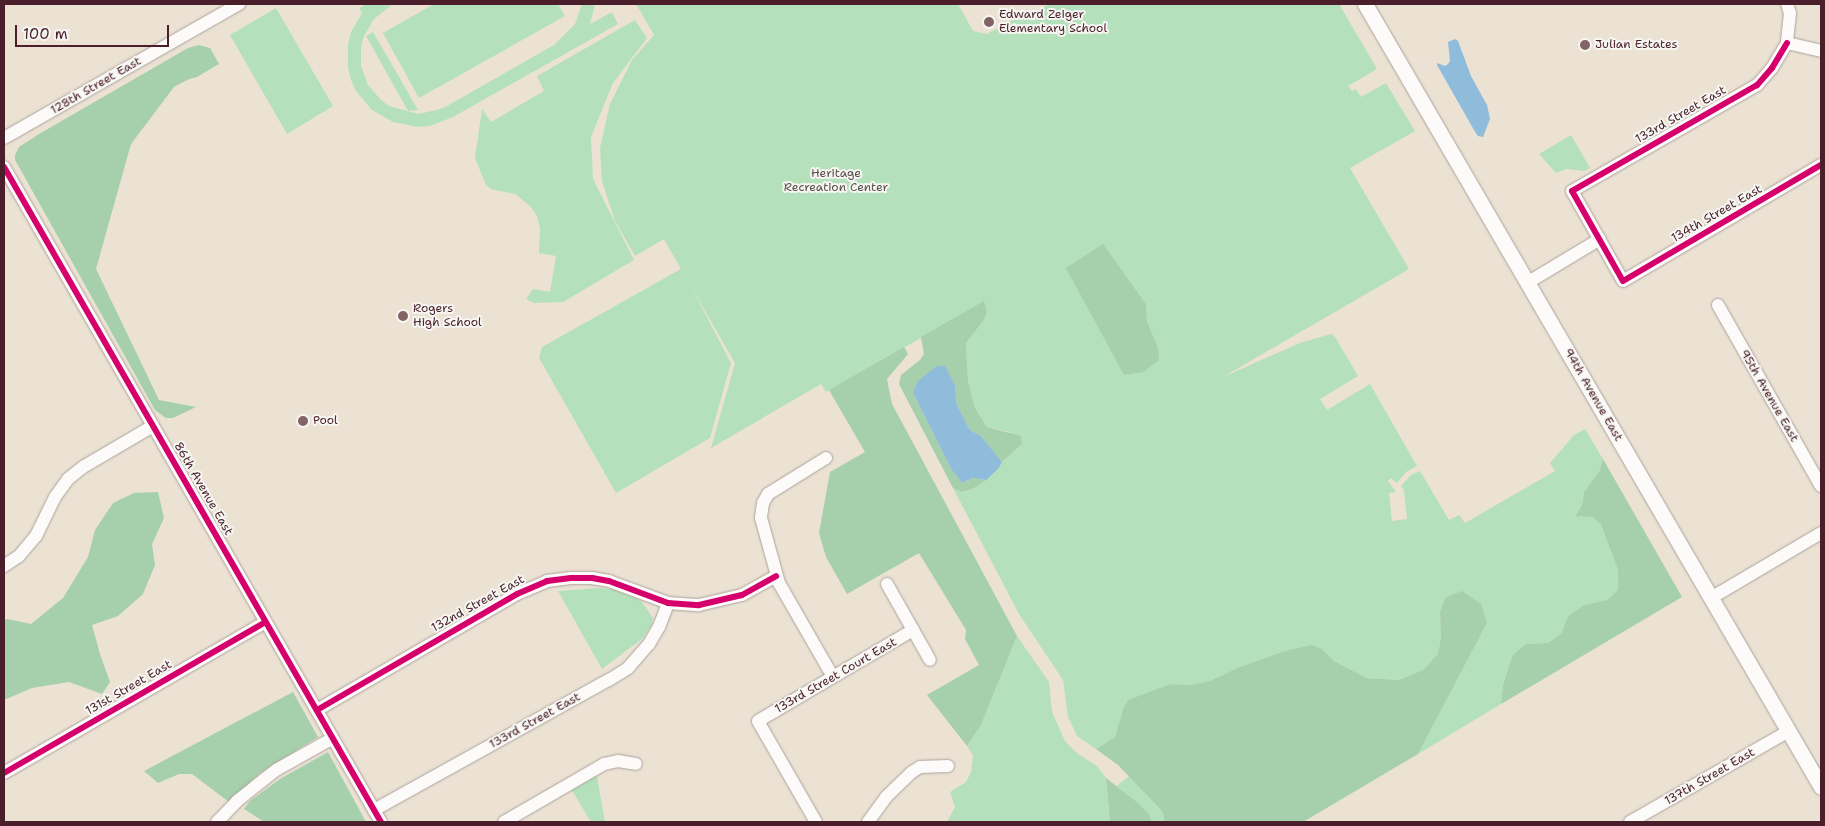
<!DOCTYPE html>
<style>
body{margin:0}
#map{position:relative;width:1825px;height:826px;overflow:hidden;background:#ebe2d4;font-family:"Shantell Sans",sans-serif}
div>[style]{position:absolute}
[style*='--x']{left:calc(var(--x)*1px);top:calc(var(--y)*1px);width:calc(var(--w)*1px);rotate:calc(var(--a)*1deg)}
.green>*{inset:0;background:#b4e1bb}
.forest>*{inset:0;background:#a6cfac}
.water>*{inset:0;background:#8ebcda}
.roads{filter:drop-shadow(0 0 1px #ada39c) drop-shadow(0 0 1px #ada39c)}
.minor>*{height:12px;margin:-6px;padding:0 6px;transform-origin:6px;border-radius:6px;background:#fcfbf9}
.major>*{height:15px;margin:-7.5px;padding:0 7.5px;transform-origin:7.5px;border-radius:7.5px;background:#fcfbf9}
.cycleway>*{height:6px;margin:-3px;padding:0 3px;transform-origin:3px;border-radius:3px;background:#d6006c}
.dots>*{width:14px;height:14px;translate:-50% -50%;box-sizing:border-box;border:2px solid #f6f6f2;border-radius:50%}
span{translate:-50% -50%;white-space:nowrap;text-align:center;line-height:1.15;-webkit-text-stroke:4px #f6f6f2;paint-order:stroke}
.poi-label{font-size:12px;color:#4a1f2b}
.left{translate:0 -50%;text-align:left}
.street-label{font-size:12px;color:#4a1f2b}
.park-label{font-size:12px;color:#59504a}
.frame{position:absolute;inset:0;border:5px solid #4a1f2b;pointer-events:none}
.scale{position:absolute;left:15px;top:25px;width:154px;height:22px;box-sizing:border-box;border:2px solid #4a1f2b;border-top:0;padding-left:6px;font-size:15px;line-height:18px;white-space:nowrap;color:#4a1f2b;-webkit-text-stroke:4px #f6f6f2;paint-order:stroke}
</style>
<div id="map">
<div class="green">
<div style="clip-path:polygon(367px 4px,393px 4px,374px 19px,364px 36px,361px 46px,361px 66px,368px 85px,381px 100px,389px 106px,418px 114px,437px 110px,447px 106px,554px 45px,575px 24px,582px 4px,595px 4px,590px 24px,612px 12px,618px 24px,453px 117px,430px 126px,418px 127px,393px 122px,372px 110px,356px 91px,351px 80px,348px 68px,348px 44px,351px 32px,362px 13px,359px 8px)"></div>
<div style="clip-path:polygon(434px 4px,558px 4px,565px 16px,419px 98px,383px 33px)"></div>
<div style="clip-path:polygon(evenodd,636px 4px,958px 4px,973px 31px,987px 34px,1025px 13px,1032px 14px,1049px 4px,1339px 4px,1377px 69px,1348px 86px,1352px 91px,1356px 89px,1361px 97px,1386px 83px,1415px 131px,1350px 168px,1409px 269px,1223px 377px,1300px 343px,1331px 334px,1335px 337px,1358px 376px,1320px 399px,1327px 410px,1370px 384px,1417px 466px,1406px 472px,1397px 483px,1391px 478px,1388px 481px,1396px 492px,1389px 493px,1392px 521px,1407px 519px,1404px 491px,1401px 486px,1411px 475px,1420px 471px,1449px 520px,1459px 515px,1465px 523px,1555px 471px,1550px 463px,1574px 435px,1585px 429px,1603px 459px,1600px 470px,1584px 492px,1582px 505px,1575px 515px,1593px 517px,1601px 525px,1618px 570px,1618px 590px,1607px 600px,1584px 605px,1568px 616px,1561px 634px,1548px 643px,1526px 644px,1503px 685px,1501px 704px,1418px 754px,1487px 623px,1440px 612px,1441px 637px,1438px 654px,1423px 670px,1399px 680px,1367px 678px,1334px 661px,1322px 649px,1285px 651px,1237px 668px,1210px 681px,1190px 685px,1171px 684px,1123px 709px,1115px 737px,1096px 749px,1077px 736px,1068px 717px,1063px 680px,1019px 614px,953px 488px,962px 492px,974px 489px,999px 468px,1002px 462px,1022px 444px,1009px 432px,987px 427px,975px 408px,968px 381px,966px 343px,984px 320px,984px 302px,826px 392px,821px 384px,711px 448px,735px 363px,691px 287px,731px 363px,710px 438px,616px 493px,539px 358px,542px 347px,681px 269px,664px 239px,635px 256px,615px 221px,602px 181px,600px 148px,610px 104px,632px 60px,654px 35px,636px 4px,1103px 245px,1146px 304px,1147px 321px,1158px 348px,1103px 245px)"></div>
<div style="clip-path:polygon(276px 8px,333px 106px,287px 134px,230px 35px)"></div>
<div style="clip-path:polygon(635px 20px,647px 38px,613px 83px,591px 137px,593px 179px,634px 260px,563px 302px,534px 303px,526px 299px,533px 289px,550px 292px,556px 256px,539px 253px,540px 229px,537px 216px,530px 206px,515px 194px,491px 189px,486px 185px,475px 158px,482px 109px,491px 122px,544px 91px,537px 76px)"></div>
<div style="clip-path:polygon(373px 32px,418px 110px,408px 111px,366px 36px)"></div>
<div style="clip-path:polygon(1571px 135px,1590px 168px,1585px 171px,1566px 169px,1556px 173px,1539px 154px)"></div>
<div style="clip-path:polygon(598px 588px,616px 590px,641px 601px,653px 618px,651px 626px,642px 639px,602px 669px,558px 591px)"></div>
<div style="clip-path:polygon(1017px 636px,1049px 682px,1052px 712px,1065px 741px,1078px 754px,1097px 766px,1106px 778px,1110px 822px,947px 822px,955px 807px,950px 792px,966px 782px,971px 772px,973px 755px,967px 746px,981px 725px)"></div>
<div style="clip-path:polygon(596px 771px,605px 822px,591px 822px,570px 787px)"></div>
<div style="clip-path:polygon(1129px 776px,1162px 811px,1165px 822px,1152px 822px,1149px 814px,1117px 786px)"></div>
</div>
<div class="forest">
<div style="clip-path:polygon(199px 45px,210px 48px,219px 64px,197px 77px,189px 79px,174px 87px,131px 144px,96px 269px,159px 400px,196px 407px,173px 418px,166px 418px,155px 410px,15px 160px,15px 155px,19px 147px,39px 134px,188px 48px)"></div>
<div style="clip-path:polygon(1103px 244px,1146px 304px,1147px 321px,1158px 348px,1159px 360px,1143px 372px,1124px 375px,1066px 268px)"></div>
<div style="clip-path:polygon(984px 301px,987px 312px,984px 320px,966px 343px,968px 381px,975px 408px,987px 427px,1021px 436px,1022px 444px,1002px 462px,981px 436px,970px 430px,957px 405px,955px 385px,913px 393px,951px 469px,962px 483px,973px 478px,986px 480px,973px 489px,962px 492px,953px 488px,899px 384px,901px 375px,920px 360px,924px 354px,921px 337px)"></div>
<div style="clip-path:polygon(904px 347px,908px 354px,887px 379px,892px 404px,1017px 636px,981px 725px,967px 746px,927px 695px,979px 665px,965px 639px,966px 630px,919px 553px,847px 594px,826px 557px,819px 533px,830px 472px,865px 452px,829px 390px)"></div>
<div style="clip-path:polygon(1603px 459px,1682px 597px,1501px 704px,1503px 685px,1513px 655px,1526px 644px,1548px 643px,1561px 634px,1568px 616px,1584px 605px,1607px 600px,1618px 590px,1618px 570px,1601px 525px,1593px 517px,1575px 516px,1582px 505px,1584px 492px,1600px 470px)"></div>
<div style="clip-path:polygon(158px 492px,164px 518px,152px 544px,155px 565px,143px 594px,118px 616px,92px 625px,100px 654px,110px 682px,102px 694px,69px 682px,32px 688px,4px 700px,4px 620px,7px 619px,31px 624px,63px 598px,88px 557px,95px 530px,113px 503px,134px 493px)"></div>
<div style="clip-path:polygon(1462px 591px,1481px 604px,1487px 623px,1418px 754px,1303px 822px,1165px 822px,1162px 811px,1118px 765px,1096px 749px,1115px 737px,1123px 709px,1128px 700px,1171px 684px,1190px 685px,1210px 681px,1237px 668px,1285px 651px,1312px 645px,1322px 649px,1334px 661px,1367px 678px,1399px 680px,1423px 670px,1438px 654px,1441px 637px,1440px 612px,1446px 597px)"></div>
<div style="clip-path:polygon(293px 692px,318px 737px,260px 773px,229px 802px,192px 774px,179px 774px,158px 783px,144px 771px)"></div>
<div style="clip-path:polygon(328px 752px,366px 822px,264px 822px,244px 809px,250px 801px,280px 779px)"></div>
<div style="clip-path:polygon(1106px 778px,1138px 803px,1149px 814px,1152px 822px,1110px 822px)"></div>
</div>
<div class="water">
<div style="clip-path:polygon(1455px 39px,1458px 41px,1471px 76px,1487px 105px,1490px 119px,1483px 137px,1478px 136px,1474px 130px,1437px 65px,1437px 63px,1445px 66px,1448px 64px,1450px 61px,1448px 42px)"></div>
<div style="clip-path:polygon(937px 366px,945px 366px,955px 385px,957px 405px,970px 430px,981px 436px,1002px 462px,999px 468px,986px 480px,973px 478px,962px 483px,951px 469px,913px 393px,918px 381px)"></div>
</div>
<div class="roads">
<div class="minor">
<div style="--x:1787;--y:4;--w:9;--a:72"></div>
<div style="--x:1790;--y:13;--w:30;--a:96"></div>
<div style="--x:1787;--y:43;--w:35;--a:13"></div>
<div style="--x:1787;--y:43;--w:29;--a:121"></div>
<div style="--x:1772;--y:68;--w:23;--a:131"></div>
<div style="--x:1757;--y:85;--w:213;--a:150.2"></div>
<div style="--x:1572;--y:191;--w:103;--a:60.5"></div>
<div style="--x:1623;--y:281;--w:229;--a:-30.4"></div>
<div style="--x:4;--y:138;--w:271;--a:-29.7"></div>
<div style="--x:4;--y:167;--w:756;--a:60.08"></div>
<div style="--x:1527;--y:283;--w:85;--a:-31.1"></div>
<div style="--x:1718;--y:305;--w:208;--a:60.4"></div>
<div style="--x:826;--y:458;--w:68;--a:148.2"></div>
<div style="--x:768;--y:494;--w:10;--a:119"></div>
<div style="--x:763;--y:503;--w:15;--a:98"></div>
<div style="--x:761;--y:518;--w:67;--a:74.5"></div>
<div style="--x:779;--y:583;--w:108;--a:60.1"></div>
<div style="--x:4;--y:566;--w:18;--a:-34"></div>
<div style="--x:19;--y:556;--w:26;--a:-50"></div>
<div style="--x:36;--y:536;--w:43;--a:-64"></div>
<div style="--x:55;--y:497;--w:22;--a:-54"></div>
<div style="--x:68;--y:479;--w:19;--a:-39"></div>
<div style="--x:83;--y:467;--w:81;--a:-30.4"></div>
<div style="--x:887;--y:584;--w:87;--a:60.5"></div>
<div style="--x:1711;--y:598;--w:128;--a:-30.6"></div>
<div style="--x:317;--y:710;--w:231;--a:-30.1"></div>
<div style="--x:517;--y:594;--w:33;--a:-23"></div>
<div style="--x:547;--y:581;--w:24;--a:-7"></div>
<div style="--x:571;--y:578;--w:21;--a:0"></div>
<div style="--x:592;--y:578;--w:17;--a:10"></div>
<div style="--x:609;--y:581;--w:63;--a:20.4"></div>
<div style="--x:668;--y:603;--w:31;--a:4"></div>
<div style="--x:699;--y:605;--w:44;--a:-13.1"></div>
<div style="--x:742;--y:595;--w:39;--a:-29"></div>
<div style="--x:4;--y:773;--w:302;--a:-30"></div>
<div style="--x:374;--y:810;--w:269;--a:-29"></div>
<div style="--x:609;--y:680;--w:22;--a:-32"></div>
<div style="--x:628;--y:668;--w:32;--a:-49"></div>
<div style="--x:649;--y:644;--w:20;--a:-60"></div>
<div style="--x:659;--y:627;--w:26;--a:-69"></div>
<div style="--x:217;--y:822;--w:29;--a:-46"></div>
<div style="--x:237;--y:801;--w:50;--a:-38.5"></div>
<div style="--x:276;--y:770;--w:65;--a:-29.3"></div>
<div style="--x:504;--y:822;--w:116;--a:-30.1"></div>
<div style="--x:604;--y:764;--w:14;--a:-12"></div>
<div style="--x:618;--y:761;--w:18;--a:9"></div>
<div style="--x:816;--y:822;--w:116;--a:-119.9"></div>
<div style="--x:758;--y:721;--w:180;--a:-30.4"></div>
<div style="--x:868;--y:822;--w:31;--a:-54"></div>
<div style="--x:886;--y:797;--w:36;--a:-44"></div>
<div style="--x:912;--y:772;--w:9;--a:-32"></div>
<div style="--x:920;--y:767;--w:28;--a:-2"></div>
<div style="--x:1630;--y:822;--w:183;--a:-29.8"></div>
</div>
<div class="major">
<div style="--x:1365;--y:4;--w:906;--a:59.78"></div>
</div>
</div>
<div class="cycleway">
<div style="--x:1787;--y:43;--w:29;--a:121"></div>
<div style="--x:1772;--y:68;--w:23;--a:131"></div>
<div style="--x:1757;--y:85;--w:213;--a:150.2"></div>
<div style="--x:1572;--y:191;--w:103;--a:60.5"></div>
<div style="--x:1623;--y:281;--w:229;--a:-30.4"></div>
<div style="--x:4;--y:167;--w:756;--a:60.08"></div>
<div style="--x:317;--y:710;--w:231;--a:-30.1"></div>
<div style="--x:517;--y:594;--w:33;--a:-23"></div>
<div style="--x:547;--y:581;--w:24;--a:-7"></div>
<div style="--x:571;--y:578;--w:21;--a:0"></div>
<div style="--x:592;--y:578;--w:17;--a:10"></div>
<div style="--x:609;--y:581;--w:63;--a:20.4"></div>
<div style="--x:668;--y:603;--w:31;--a:4"></div>
<div style="--x:699;--y:605;--w:44;--a:-13.1"></div>
<div style="--x:742;--y:595;--w:39;--a:-29"></div>
<div style="--x:4;--y:773;--w:302;--a:-30"></div>
</div>
<div class="dots">
<div style="left:989px;top:22px;background:#826366"></div>
<div style="left:1585px;top:45px;background:#826366"></div>
<div style="left:403px;top:316px;background:#826366"></div>
<div style="left:303px;top:421px;background:#826366"></div>
</div>
<div class="poi-label">
<span class="left" style="left:999px;top:22px">Edward Zeiger<br>Elementary School</span>
<span class="left" style="left:1595px;top:45px">Julian Estates</span>
<span class="left" style="left:413px;top:316px">Rogers<br>High School</span>
<span class="left" style="left:313px;top:421px">Pool</span>
</div>
<div class="street-label">
<span style="left:96px;top:86px;rotate:-30deg">128th Street East</span>
<span style="left:1681px;top:115px;rotate:-30deg">133rd Street East</span>
<span style="left:1717px;top:214px;rotate:-30deg">134th Street East</span>
<span style="left:1593px;top:395px;rotate:60deg">94th Avenue East</span>
<span style="left:1769px;top:396px;rotate:60deg">95th Avenue East</span>
<span style="left:203px;top:489px;rotate:60deg">86th Avenue East</span>
<span style="left:478px;top:604px;rotate:-29deg">132nd Street East</span>
<span style="left:836px;top:676px;rotate:-30deg">133rd Street Court East</span>
<span style="left:129px;top:688px;rotate:-30deg">131st Street East</span>
<span style="left:535px;top:721px;rotate:-29deg">133rd Street East</span>
<span style="left:1710px;top:777px;rotate:-30deg">137th Street East</span>
</div>
<div class="park-label">
<span style="left:836px;top:181px">Heritage<br>Recreation Center</span>
</div>
<div class="frame"></div>
<div class="scale">100 m</div>
</div>
